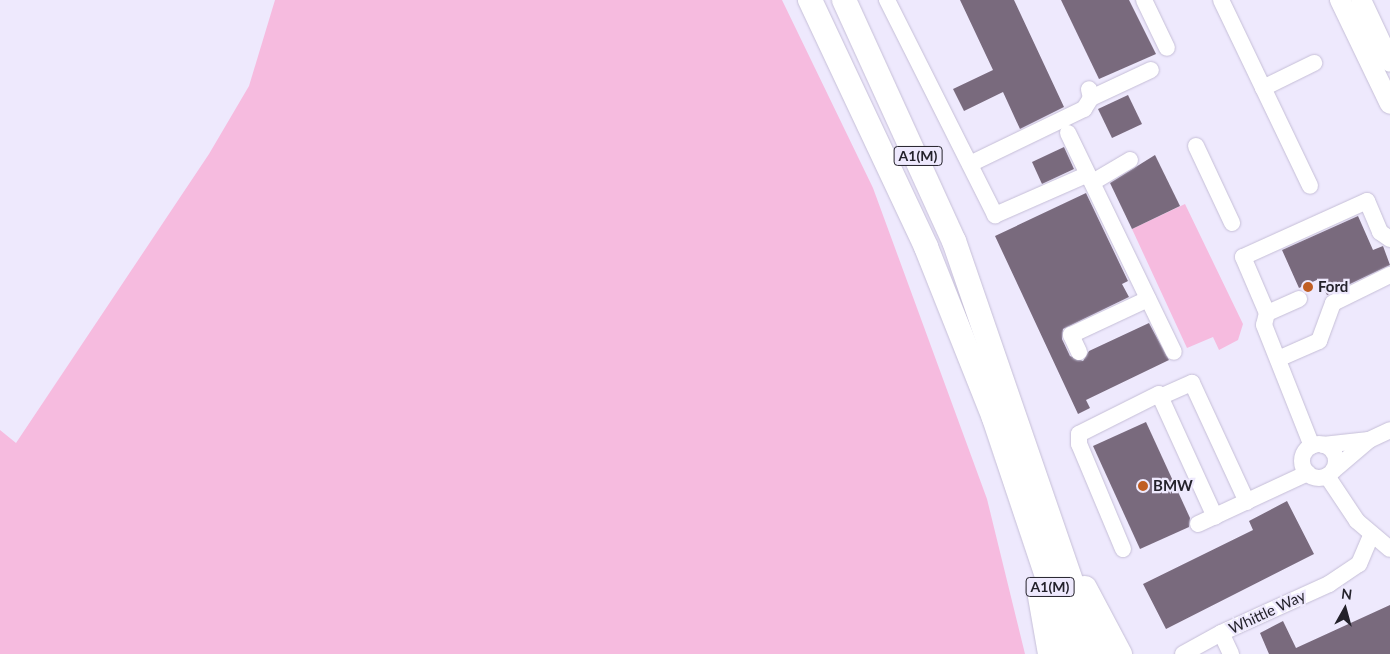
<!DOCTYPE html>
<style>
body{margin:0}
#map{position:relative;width:1390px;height:654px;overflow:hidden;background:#eee9fd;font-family:Lato,sans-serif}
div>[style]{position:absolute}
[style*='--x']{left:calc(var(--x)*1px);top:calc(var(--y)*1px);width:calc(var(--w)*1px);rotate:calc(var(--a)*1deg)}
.green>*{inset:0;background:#f6bbdf}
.building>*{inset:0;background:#796a7d}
.roads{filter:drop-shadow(0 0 1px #c5bed7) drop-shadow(0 0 1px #c5bed7)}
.minor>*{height:16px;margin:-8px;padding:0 8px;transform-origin:8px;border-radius:8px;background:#fff}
.minor>.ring{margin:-8px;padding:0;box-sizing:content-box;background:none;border:16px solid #fff;border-radius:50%}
.major>*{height:20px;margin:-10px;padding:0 10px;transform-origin:10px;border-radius:10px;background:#fff}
.highway>*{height:24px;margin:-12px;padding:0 12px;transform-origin:12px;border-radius:12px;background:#fff}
.dots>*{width:14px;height:14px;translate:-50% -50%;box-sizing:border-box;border:2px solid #eee9fd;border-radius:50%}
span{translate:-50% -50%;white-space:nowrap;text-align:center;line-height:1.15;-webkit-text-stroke:4.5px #eee9fd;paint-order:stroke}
.shield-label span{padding:1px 4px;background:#eee9fd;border:1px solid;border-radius:4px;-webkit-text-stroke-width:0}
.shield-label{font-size:14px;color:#24222b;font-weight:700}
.poi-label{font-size:15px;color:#24222b;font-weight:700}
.left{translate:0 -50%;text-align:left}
.street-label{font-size:15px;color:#24222b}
.north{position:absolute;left:1320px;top:584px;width:50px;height:50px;-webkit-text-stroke:4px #eee9fd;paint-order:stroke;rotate:7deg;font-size:14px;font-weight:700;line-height:20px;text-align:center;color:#24222b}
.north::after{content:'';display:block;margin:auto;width:18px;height:22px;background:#24222b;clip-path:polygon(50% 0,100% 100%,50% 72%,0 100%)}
</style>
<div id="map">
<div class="green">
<div style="clip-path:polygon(275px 0,782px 0,873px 188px,987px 499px,1025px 654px,0 654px,0 430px,16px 443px,209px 154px,249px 86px)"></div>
<div style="clip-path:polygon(1185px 204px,1243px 324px,1238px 340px,1219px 350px,1213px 337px,1187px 348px,1132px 229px)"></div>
</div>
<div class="building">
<div style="clip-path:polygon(960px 0,1014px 0,1064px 107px,1020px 129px,1003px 92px,964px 111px,953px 89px,993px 70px)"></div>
<div style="clip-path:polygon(1061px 0,1129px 0,1156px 54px,1099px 79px)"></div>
<div style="clip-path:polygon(1128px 95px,1142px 124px,1112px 138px,1098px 109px)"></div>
<div style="clip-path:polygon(1064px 147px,1074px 169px,1042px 184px,1032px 162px)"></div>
<div style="clip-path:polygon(1155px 155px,1180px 206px,1132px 229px,1110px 183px)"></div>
<div style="clip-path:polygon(1086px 193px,1128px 281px,1122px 284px,1129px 297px,1063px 329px,1062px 339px,1070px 356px,1083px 361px,1089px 351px,1149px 323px,1169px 360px,1086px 400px,1090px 408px,1078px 414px,995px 236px)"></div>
<div style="clip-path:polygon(1358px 216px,1373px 250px,1383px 246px,1390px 265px,1327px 295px,1319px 279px,1299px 288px,1282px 250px)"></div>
<div style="clip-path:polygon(1146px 422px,1190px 518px,1189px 527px,1140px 549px,1093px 446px)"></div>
<div style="clip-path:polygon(1287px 501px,1314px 554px,1166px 629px,1143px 584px,1253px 530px,1249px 521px)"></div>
<div style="clip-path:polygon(1390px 605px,1390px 654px,1269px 654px,1260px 633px,1283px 621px,1296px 648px)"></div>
</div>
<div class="roads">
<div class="minor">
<div style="--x:887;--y:0;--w:241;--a:63.3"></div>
<div style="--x:995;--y:215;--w:99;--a:-23.7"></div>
<div style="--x:1144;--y:0;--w:53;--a:64.4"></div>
<div style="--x:1221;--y:0;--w:206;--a:64.4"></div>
<div style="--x:1263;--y:88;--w:57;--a:-26.1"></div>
<div style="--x:1091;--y:98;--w:66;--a:-25"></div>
<div style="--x:1068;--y:133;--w:243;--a:64.2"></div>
<div style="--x:1196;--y:146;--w:85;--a:64.9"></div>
<div style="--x:970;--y:164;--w:127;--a:-25.8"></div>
<div style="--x:1084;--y:109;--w:13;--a:-58"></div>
<div style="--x:1091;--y:98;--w:9;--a:-103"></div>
<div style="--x:1093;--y:182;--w:43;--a:-30.7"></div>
<div style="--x:1299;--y:299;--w:35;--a:156"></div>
<div style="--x:1267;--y:313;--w:12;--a:104"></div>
<div style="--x:1264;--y:325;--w:130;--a:68.4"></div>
<div style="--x:1267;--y:313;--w:61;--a:-113.2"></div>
<div style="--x:1243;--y:257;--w:136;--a:-24.3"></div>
<div style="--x:1367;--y:201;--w:34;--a:67"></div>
<div style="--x:1380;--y:232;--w:12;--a:35"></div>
<div style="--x:1079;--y:352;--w:19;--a:-115"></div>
<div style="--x:1071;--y:335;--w:85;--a:-25.1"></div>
<div style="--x:1278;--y:359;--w:45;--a:-23.7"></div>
<div style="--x:1319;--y:341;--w:40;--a:-69.8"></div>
<div style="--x:1333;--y:303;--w:64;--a:-26.2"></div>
<div style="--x:1160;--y:397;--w:35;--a:-24"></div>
<div style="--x:1192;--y:383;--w:131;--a:65.2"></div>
<div class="ring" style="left:1302px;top:444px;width:18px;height:18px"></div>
<div style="--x:1323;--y:445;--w:46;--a:-6.2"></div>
<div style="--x:1334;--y:470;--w:46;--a:-40.6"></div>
<div style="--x:1369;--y:440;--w:23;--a:-25"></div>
<div style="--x:1327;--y:476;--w:54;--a:56.3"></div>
<div style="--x:1357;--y:521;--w:43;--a:40.3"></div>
<div style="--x:1198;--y:524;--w:121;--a:-24.9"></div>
<div style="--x:1123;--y:549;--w:114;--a:-112.7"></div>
<div style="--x:1079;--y:444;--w:10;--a:-90"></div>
<div style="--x:1079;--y:434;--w:89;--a:-26.6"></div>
<div style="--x:1159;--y:394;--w:135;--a:65.5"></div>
<div style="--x:1183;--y:654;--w:43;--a:-28.9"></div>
<div style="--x:1231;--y:654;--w:23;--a:-115"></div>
<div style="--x:1221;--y:633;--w:119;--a:-24.4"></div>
<div style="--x:1329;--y:584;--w:36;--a:-34"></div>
<div style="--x:1359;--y:564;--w:30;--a:-67"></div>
</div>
<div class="major">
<div style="--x:1340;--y:0;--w:115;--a:64.3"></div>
<div style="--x:1361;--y:0;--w:68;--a:64.9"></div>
</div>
<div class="highway">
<div style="--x:810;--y:0;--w:273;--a:64.8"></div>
<div style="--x:926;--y:247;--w:184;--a:68.3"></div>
<div style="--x:994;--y:418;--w:249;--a:71.5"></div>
<div style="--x:844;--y:0;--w:265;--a:65.5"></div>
<div style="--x:954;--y:241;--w:437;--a:71"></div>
<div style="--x:1085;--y:588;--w:75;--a:62.1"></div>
<div style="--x:1039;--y:591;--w:64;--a:80.1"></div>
</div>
</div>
<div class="dots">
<div style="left:1308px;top:287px;background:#c05e22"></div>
<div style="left:1143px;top:486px;background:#c05e22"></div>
</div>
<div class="shield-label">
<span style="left:918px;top:156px">A1(M)</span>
<span style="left:1050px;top:587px">A1(M)</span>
</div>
<div class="poi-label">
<span class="left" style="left:1318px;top:287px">Ford</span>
<span class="left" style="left:1153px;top:486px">BMW</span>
</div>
<div class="street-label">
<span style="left:1267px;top:612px;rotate:-25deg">Whittle Way</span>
</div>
<div class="north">N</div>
</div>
